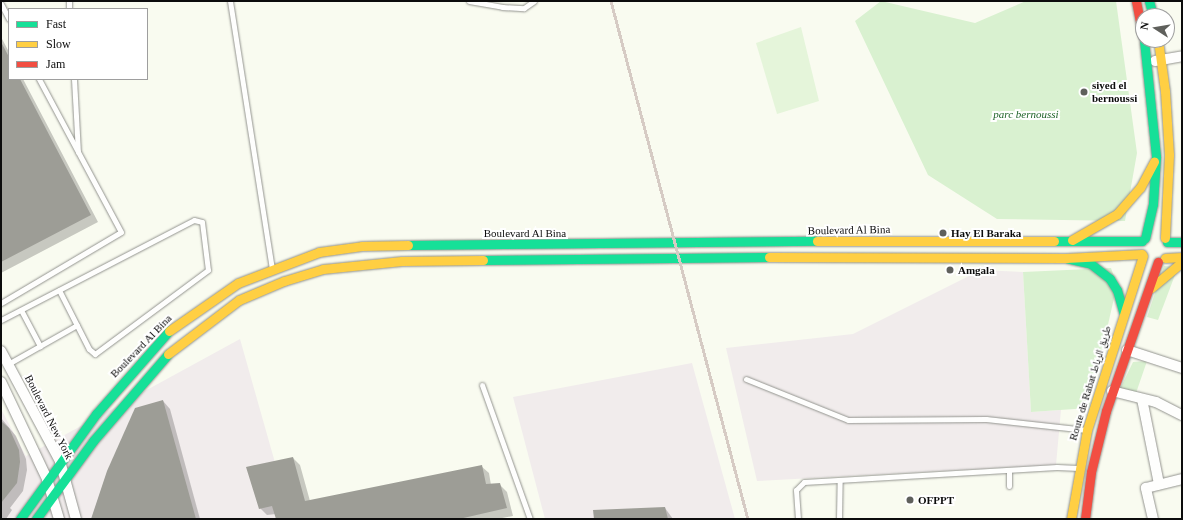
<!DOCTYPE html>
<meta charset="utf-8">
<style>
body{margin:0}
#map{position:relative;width:1183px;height:520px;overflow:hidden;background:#f9fbf0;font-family:"Times New Roman","Noto Naskh Arabic",serif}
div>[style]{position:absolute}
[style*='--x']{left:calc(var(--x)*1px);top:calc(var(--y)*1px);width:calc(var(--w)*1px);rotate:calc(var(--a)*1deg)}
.industrial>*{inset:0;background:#f1ecec}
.green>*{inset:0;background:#d9f1d0}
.pitch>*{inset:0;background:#e5f5da}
.shadow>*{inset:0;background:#0003}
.building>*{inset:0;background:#9d9d96}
.roads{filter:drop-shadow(0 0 1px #93948f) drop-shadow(0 0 1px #93948f)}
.lane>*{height:5px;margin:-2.5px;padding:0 2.5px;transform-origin:2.5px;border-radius:2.5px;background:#fefefd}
.street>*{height:10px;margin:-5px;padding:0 5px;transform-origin:5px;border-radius:5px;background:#fefefd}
.fast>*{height:9px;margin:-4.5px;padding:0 4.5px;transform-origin:4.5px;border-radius:4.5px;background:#16e098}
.slow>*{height:9px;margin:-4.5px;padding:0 4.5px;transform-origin:4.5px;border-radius:4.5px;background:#ffcf43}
.jam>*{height:9px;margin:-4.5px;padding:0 4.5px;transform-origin:4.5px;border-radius:4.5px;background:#f24e42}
.rail>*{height:2.5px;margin:-1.25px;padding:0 1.25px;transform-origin:1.25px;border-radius:1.25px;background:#d6cbc4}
.dots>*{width:11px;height:11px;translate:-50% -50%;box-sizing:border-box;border:2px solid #fff;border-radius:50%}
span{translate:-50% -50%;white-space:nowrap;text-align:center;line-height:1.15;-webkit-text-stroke:4px #fff;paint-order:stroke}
.poi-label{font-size:11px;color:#0c0c0c;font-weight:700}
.left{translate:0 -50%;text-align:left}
.park-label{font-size:11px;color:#1e6328;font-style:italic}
.street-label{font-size:11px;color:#0c0c0c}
.frame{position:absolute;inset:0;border:2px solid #0c0c0c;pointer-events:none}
.legend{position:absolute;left:8px;top:8px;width:140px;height:72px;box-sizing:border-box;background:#fff;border:1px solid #9e9e9e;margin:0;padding:5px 7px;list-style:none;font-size:12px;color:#0c0c0c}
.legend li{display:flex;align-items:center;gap:8px;height:20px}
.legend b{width:20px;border:1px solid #9e9e9e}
.north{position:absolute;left:1135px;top:8px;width:40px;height:40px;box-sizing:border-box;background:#fff;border:1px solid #9e9e9e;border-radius:50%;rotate:282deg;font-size:11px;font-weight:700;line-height:16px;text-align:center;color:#0c0c0c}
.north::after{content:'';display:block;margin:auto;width:14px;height:18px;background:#5f605c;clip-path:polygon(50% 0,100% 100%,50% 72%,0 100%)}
</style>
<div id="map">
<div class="industrial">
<div style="clip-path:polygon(981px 270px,1023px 272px,1031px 412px,1061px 410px,1056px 465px,757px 481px,726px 348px,853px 334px)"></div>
<div style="clip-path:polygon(240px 339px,291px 519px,1px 519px,1px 409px,26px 456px)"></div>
<div style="clip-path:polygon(692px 363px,735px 519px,545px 519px,513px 397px)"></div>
</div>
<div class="green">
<div style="clip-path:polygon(881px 1px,975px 23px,1026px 1px,1116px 1px,1137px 153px,1125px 221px,997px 219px,928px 175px,855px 21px)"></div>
<div style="clip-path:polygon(1164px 266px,1178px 267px,1158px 320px,1147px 317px)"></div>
<div style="clip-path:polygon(1111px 268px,1117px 285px,1089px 408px,1031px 412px,1023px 272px)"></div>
<div style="clip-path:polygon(1147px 361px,1136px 393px,1120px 389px,1133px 362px)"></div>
</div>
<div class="pitch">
<div style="clip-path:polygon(801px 27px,819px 101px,777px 114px,756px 43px)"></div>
</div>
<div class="shadow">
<div style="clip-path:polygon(1px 37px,9px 52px,9px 79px,23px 79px,98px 222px,1px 273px)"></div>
<div style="clip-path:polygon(163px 401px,170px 409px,200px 519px,92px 519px)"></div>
<div style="clip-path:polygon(1px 418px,16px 436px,26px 459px,27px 470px,23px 491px,10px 508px,12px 510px,6px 519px,1px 519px)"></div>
<div style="clip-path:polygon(293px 458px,300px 465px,310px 501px,481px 466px,489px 473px,491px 485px,499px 484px,507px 492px,513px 516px,497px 519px,277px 519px,276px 514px,267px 515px,260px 508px)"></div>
<div style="clip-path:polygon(665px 508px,673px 519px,595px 519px)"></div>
</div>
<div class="building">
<div style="clip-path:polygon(1px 42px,9px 57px,9px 79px,20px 79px,91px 215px,1px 262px)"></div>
<div style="clip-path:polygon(163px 400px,196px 519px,91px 519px,107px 471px,135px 408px)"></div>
<div style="clip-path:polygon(1px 421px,9px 428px,19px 450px,20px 462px,17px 483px,1px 503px)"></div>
<div style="clip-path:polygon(293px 457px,305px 501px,482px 465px,486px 484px,500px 483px,507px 508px,459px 519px,276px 519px,272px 506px,259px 509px,246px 467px)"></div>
<div style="clip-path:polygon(665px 507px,668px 519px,594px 519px,593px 510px)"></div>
</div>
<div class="roads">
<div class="lane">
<div style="--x:69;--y:1;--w:8;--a:90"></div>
<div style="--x:230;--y:1;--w:270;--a:81.1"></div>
<div style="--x:469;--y:1;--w:34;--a:10"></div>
<div style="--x:502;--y:7;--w:22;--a:3"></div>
<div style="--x:524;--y:8;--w:12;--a:-35"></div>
<div style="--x:1;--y:4;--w:17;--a:62"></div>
<div style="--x:74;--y:79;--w:73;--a:86.9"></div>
<div style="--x:1;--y:303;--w:139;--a:-30.6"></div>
<div style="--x:121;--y:232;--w:174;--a:-118.2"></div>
<div style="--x:21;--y:310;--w:41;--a:62.2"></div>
<div style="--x:1;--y:320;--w:217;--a:-27.4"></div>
<div style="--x:194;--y:220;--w:8;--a:14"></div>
<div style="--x:202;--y:222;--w:48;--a:82.9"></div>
<div style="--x:208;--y:270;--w:141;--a:143.4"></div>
<div style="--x:95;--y:354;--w:8;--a:-140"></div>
<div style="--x:89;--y:349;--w:66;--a:-117"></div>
<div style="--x:8;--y:364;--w:79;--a:-29.5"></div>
<div style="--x:746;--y:379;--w:110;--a:21.9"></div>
<div style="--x:848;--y:420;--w:138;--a:-0.4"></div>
<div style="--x:986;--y:419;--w:101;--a:6.3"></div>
<div style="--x:482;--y:385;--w:142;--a:70.3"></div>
<div style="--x:1009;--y:470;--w:16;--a:90"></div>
<div style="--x:798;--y:519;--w:29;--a:-94"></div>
<div style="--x:796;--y:490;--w:11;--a:-45"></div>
<div style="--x:804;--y:482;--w:253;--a:-3.4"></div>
<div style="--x:1057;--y:467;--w:21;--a:3"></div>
<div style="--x:839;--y:519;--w:39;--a:-89"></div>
</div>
<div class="street">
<div style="--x:1155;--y:61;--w:27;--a:-10"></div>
<div style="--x:1127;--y:350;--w:58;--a:18.1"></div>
<div style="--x:1;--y:351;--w:125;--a:61.8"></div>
<div style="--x:60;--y:461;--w:60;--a:74.6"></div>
<div style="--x:1;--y:382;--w:107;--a:64.6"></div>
<div style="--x:47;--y:479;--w:42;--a:73.3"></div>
<div style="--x:1112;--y:391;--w:45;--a:14"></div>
<div style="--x:1156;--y:402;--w:29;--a:27"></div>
<div style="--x:1142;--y:399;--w:87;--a:78.7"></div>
<div style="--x:1153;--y:519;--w:32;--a:-103"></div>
<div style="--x:1146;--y:488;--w:37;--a:-14"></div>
</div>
<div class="fast">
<div style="--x:1149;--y:1;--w:16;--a:75"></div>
<div style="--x:1144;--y:40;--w:118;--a:84.1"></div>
<div style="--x:1156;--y:157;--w:47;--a:93.7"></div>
<div style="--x:1153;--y:204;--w:35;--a:103"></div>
<div style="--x:1054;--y:241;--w:88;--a:0"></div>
<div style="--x:1167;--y:242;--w:15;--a:0"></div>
<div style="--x:408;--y:245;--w:409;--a:-0.6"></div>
<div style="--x:1066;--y:258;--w:26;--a:13"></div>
<div style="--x:1091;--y:264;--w:24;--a:38"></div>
<div style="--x:1110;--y:279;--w:13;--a:58"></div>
<div style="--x:1117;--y:290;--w:25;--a:74"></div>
<div style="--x:483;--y:260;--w:286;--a:-0.6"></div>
<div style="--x:20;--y:519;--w:130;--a:-54.1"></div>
<div style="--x:96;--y:414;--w:111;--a:-48.7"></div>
<div style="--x:36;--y:519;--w:97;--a:-53.8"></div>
<div style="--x:93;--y:441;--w:115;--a:-49.2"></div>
</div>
<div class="slow">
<div style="--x:1158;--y:40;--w:51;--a:82.2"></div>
<div style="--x:1165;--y:91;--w:64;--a:86.4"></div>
<div style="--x:1169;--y:155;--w:83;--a:92.8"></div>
<div style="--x:1072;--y:240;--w:52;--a:-30"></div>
<div style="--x:1117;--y:214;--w:35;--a:-49"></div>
<div style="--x:1140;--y:188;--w:30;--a:-62"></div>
<div style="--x:817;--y:241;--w:237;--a:0"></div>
<div style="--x:769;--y:257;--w:297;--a:0.2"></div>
<div style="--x:1066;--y:258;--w:76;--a:-3"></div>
<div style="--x:1165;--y:258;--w:17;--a:-3"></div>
<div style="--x:1151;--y:288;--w:40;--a:-40"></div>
<div style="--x:169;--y:331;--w:84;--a:-34.8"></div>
<div style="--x:238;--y:283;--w:87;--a:-20.9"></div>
<div style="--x:319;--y:252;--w:43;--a:-7.9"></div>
<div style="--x:362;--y:246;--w:46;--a:-1.2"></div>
<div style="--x:168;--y:354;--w:89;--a:-37.3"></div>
<div style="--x:239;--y:300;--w:49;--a:-22.9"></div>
<div style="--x:284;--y:281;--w:41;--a:-17.1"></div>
<div style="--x:323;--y:269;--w:79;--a:-5.8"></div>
<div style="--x:402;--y:261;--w:81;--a:-0.7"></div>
<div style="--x:1071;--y:519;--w:90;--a:-79.8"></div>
<div style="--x:1087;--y:430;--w:183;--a:-72.2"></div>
</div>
<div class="jam">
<div style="--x:1136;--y:1;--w:36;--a:79"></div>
<div style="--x:1085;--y:519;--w:47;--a:-82.7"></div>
<div style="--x:1091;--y:472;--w:63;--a:-76.2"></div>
<div style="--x:1106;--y:411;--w:158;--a:-70.8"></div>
</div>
</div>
<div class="rail">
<div style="--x:611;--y:1;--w:536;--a:75.19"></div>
</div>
<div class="dots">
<div style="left:1084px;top:92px;background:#5f605c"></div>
<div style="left:943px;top:233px;background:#5f605c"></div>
<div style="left:950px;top:270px;background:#5f605c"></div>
<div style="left:910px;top:500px;background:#5f605c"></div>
</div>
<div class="poi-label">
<span class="left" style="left:1092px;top:92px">siyed el<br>bernoussi</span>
<span class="left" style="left:951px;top:233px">Hay El Baraka</span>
<span class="left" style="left:958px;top:270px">Amgala</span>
<span class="left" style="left:918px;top:500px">OFPPT</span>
</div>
<div class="park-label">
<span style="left:1026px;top:114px">parc bernoussi</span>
</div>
<div class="street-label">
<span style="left:849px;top:230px;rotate:-1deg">Boulevard Al Bina</span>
<span style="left:525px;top:233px">Boulevard Al Bina</span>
<span style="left:141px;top:346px;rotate:-46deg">Boulevard Al Bina</span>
<span style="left:1090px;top:383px;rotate:-73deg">Route de Rabat طريق الرباط</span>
<span style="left:49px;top:417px;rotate:63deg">Boulevard New York</span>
</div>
<div class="frame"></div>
<ul class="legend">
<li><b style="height:5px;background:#16e098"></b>Fast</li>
<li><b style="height:5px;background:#ffcf43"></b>Slow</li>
<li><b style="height:5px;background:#f24e42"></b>Jam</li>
</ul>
<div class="north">N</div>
</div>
